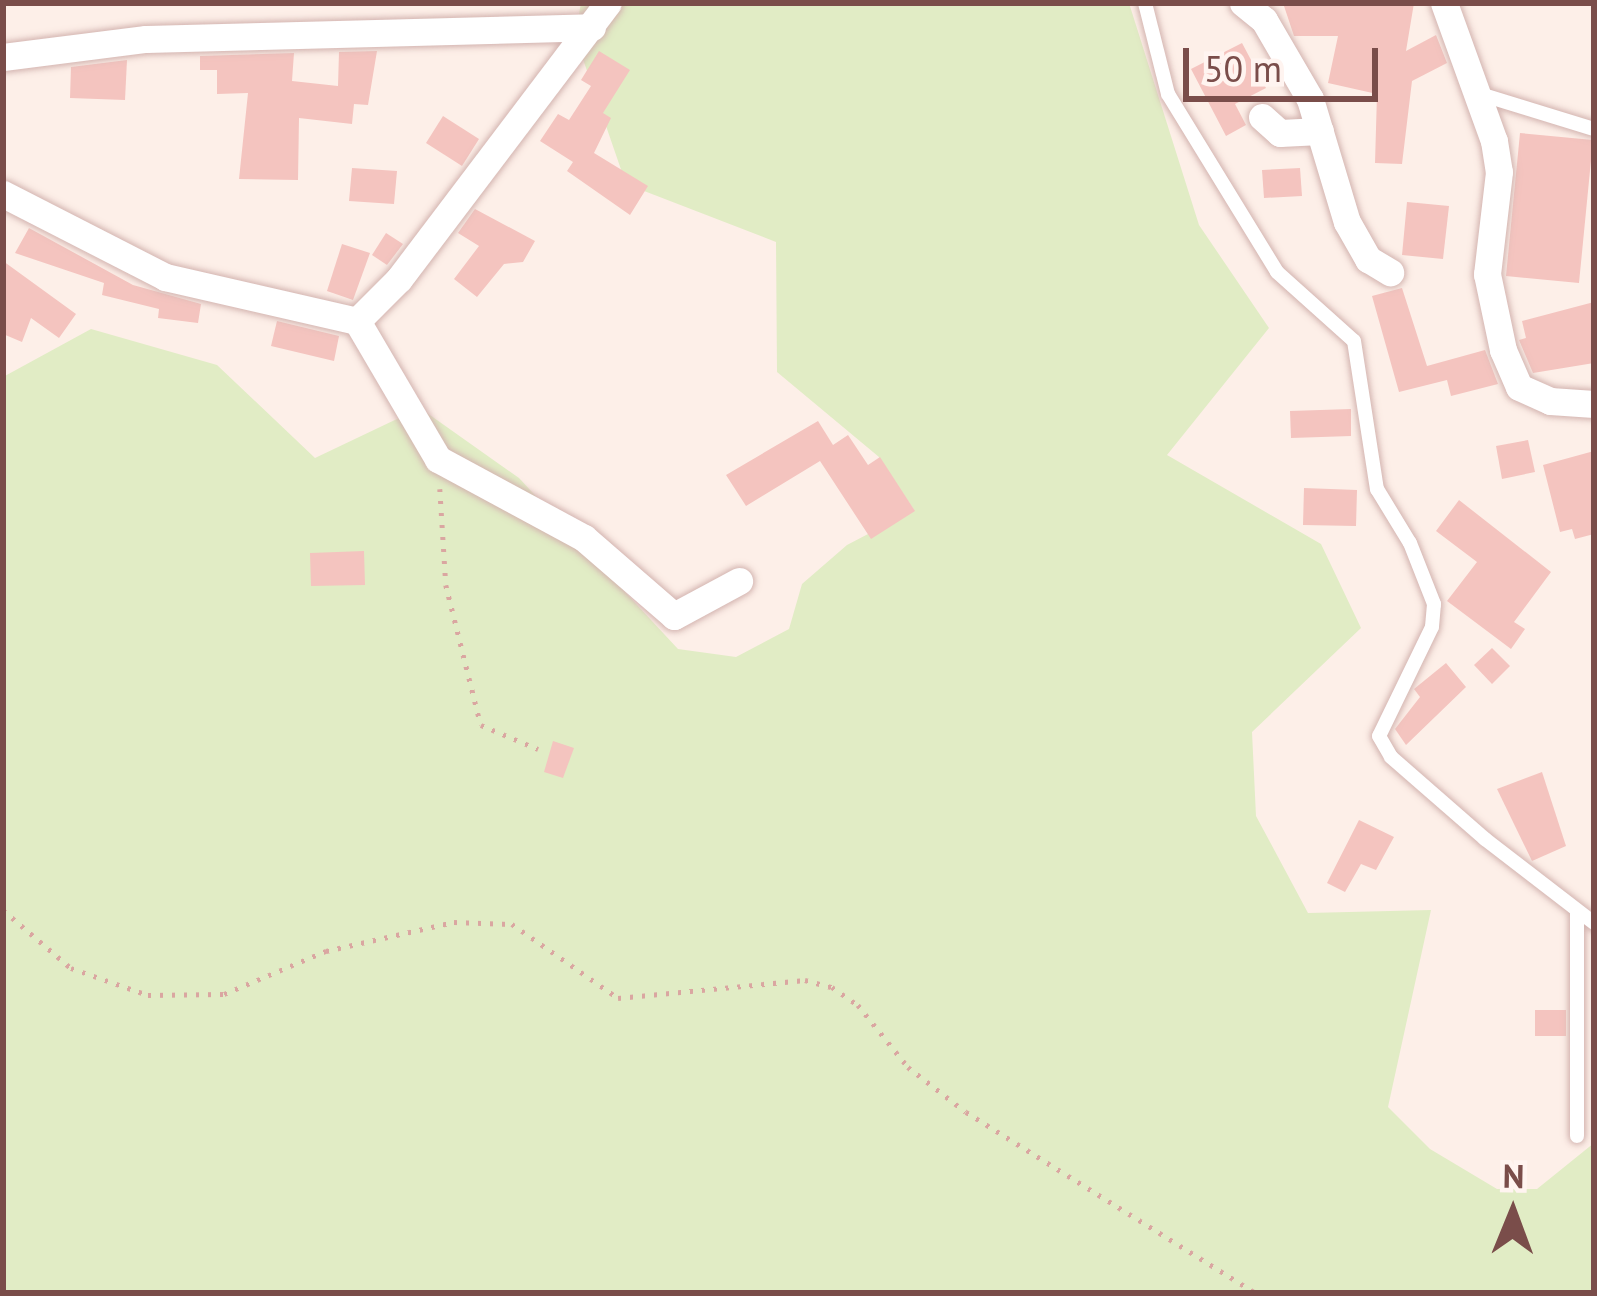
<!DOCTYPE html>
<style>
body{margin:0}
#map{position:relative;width:1597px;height:1296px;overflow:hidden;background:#fdefe8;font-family:"PT Sans",sans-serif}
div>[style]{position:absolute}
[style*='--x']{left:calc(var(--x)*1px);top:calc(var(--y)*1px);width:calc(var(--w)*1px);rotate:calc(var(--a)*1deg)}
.green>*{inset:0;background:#e1ecc5}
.building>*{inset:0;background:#f4c4bf}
.path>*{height:4.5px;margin-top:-2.25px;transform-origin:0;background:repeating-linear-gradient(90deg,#daa6a1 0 3px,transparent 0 12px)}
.roads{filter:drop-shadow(0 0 3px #d3b4b0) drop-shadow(0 0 3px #d3b4b0)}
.service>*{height:14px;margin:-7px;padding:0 7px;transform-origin:7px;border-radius:7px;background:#fff}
.minor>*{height:27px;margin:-13.5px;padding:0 13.5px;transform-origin:13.5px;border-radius:13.5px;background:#fff}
span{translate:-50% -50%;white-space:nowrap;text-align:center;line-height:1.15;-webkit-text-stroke:10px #fff4f0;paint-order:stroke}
.frame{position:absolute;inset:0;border:6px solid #7a4d4a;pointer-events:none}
.north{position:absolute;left:1453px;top:1152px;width:120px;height:120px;-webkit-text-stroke:9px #fff4f0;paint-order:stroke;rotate:1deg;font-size:33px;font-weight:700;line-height:48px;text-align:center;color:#7a4d4a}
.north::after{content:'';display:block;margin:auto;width:42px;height:54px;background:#7a4d4a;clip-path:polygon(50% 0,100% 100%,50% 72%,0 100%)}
.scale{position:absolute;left:1183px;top:48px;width:195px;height:54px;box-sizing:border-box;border:6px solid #7a4d4a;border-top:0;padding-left:15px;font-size:36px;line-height:42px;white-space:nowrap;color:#7a4d4a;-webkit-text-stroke:9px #fff4f0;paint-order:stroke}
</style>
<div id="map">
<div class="green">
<div style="clip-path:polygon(581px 3px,1129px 3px,1199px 225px,1269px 328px,1167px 455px,1321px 544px,1361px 628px,1252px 732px,1256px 816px,1308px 913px,1431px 910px,1388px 1107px,1430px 1149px,1497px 1189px,1537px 1189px,1594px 1143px,1594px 1293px,3px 1293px,3px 377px,91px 329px,217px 365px,315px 458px,420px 408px,519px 478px,678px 649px,736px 657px,789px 629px,802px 584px,847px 545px,914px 510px,879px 457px,777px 372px,776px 242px,626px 184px,575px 36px)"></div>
</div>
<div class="building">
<div style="clip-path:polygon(1283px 3px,1414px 3px,1406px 51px,1436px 35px,1447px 63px,1412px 81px,1402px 164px,1375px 163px,1377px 94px,1328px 83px,1338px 36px,1294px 36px)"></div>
<div style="clip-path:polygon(1242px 43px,1266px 88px,1235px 104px,1246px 125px,1226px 136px,1191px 69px)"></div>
<div style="clip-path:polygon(377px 51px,368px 105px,354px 104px,352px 124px,299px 118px,298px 180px,239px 179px,248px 93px,217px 94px,217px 70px,200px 70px,200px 56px,294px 53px,292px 81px,338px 86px,339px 52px)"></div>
<div style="clip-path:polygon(599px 51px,630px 70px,603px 113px,611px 118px,594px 153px,648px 186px,630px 215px,567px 171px,573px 162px,540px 141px,558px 114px,569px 120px,591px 86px,581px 80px)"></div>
<div style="clip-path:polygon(127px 60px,125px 100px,70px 98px,71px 67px)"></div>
<div style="clip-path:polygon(443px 116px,479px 139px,462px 166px,426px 143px)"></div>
<div style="clip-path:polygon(1520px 133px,1593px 140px,1579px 283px,1506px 276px)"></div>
<div style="clip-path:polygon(352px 168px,397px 171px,394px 204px,349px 201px)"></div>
<div style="clip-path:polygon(1300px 168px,1302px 196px,1264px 198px,1262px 170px)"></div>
<div style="clip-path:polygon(1407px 202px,1449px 206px,1443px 259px,1402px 255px)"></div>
<div style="clip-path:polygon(475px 209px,535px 241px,523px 262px,504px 264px,477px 297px,454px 279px,479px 246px,458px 233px)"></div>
<div style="clip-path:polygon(29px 228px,133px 285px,201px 304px,198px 323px,158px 318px,159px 309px,102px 295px,104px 283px,15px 253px)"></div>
<div style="clip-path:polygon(386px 233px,403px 244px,387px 265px,372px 255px)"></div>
<div style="clip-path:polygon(342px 244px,370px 253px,353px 300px,327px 291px)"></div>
<div style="clip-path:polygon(3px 261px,76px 314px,59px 338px,31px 318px,22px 342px,3px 334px)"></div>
<div style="clip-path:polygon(1402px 288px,1427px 366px,1485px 350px,1498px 384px,1451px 396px,1447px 380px,1399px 392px,1372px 296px)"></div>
<div style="clip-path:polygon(1594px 302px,1594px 363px,1533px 373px,1519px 340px,1526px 338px,1522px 321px)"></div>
<div style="clip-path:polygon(277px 321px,339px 336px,334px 361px,271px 346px)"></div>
<div style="clip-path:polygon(1351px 409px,1351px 436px,1291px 438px,1290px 411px)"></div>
<div style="clip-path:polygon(818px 421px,833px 445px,848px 435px,868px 465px,880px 457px,915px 511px,871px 539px,820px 461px,746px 506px,726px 475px)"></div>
<div style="clip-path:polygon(1528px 440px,1535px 472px,1502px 479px,1496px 446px)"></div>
<div style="clip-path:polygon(1594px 451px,1594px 534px,1575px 539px,1572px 529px,1560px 532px,1543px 465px)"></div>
<div style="clip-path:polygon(1304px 488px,1357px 490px,1356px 526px,1303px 525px)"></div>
<div style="clip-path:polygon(1459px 500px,1551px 572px,1514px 622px,1525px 629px,1511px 649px,1447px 601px,1477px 562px,1436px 531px)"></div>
<div style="clip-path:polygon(364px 551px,365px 585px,311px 586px,310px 553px)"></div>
<div style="clip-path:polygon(1492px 648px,1510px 666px,1492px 684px,1474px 665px)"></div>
<div style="clip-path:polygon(1446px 663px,1466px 687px,1406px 745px,1395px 729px,1420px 697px,1414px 689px)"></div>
<div style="clip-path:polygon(553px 741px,574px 748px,563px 778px,544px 772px)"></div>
<div style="clip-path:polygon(1542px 772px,1566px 846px,1532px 861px,1497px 789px)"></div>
<div style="clip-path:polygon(1359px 820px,1394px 837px,1376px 870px,1361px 864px,1345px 892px,1327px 883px)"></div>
<div style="clip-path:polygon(1535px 1010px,1566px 1010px,1566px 1036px,1535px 1036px)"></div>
</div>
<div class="path">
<div style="--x:440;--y:489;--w:96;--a:86.4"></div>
<div style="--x:446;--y:585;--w:144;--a:76"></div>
<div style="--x:481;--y:725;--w:62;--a:22.8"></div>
<div style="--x:3;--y:910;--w:89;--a:40.5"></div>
<div style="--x:71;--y:968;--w:82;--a:19.3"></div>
<div style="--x:148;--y:995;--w:76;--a:-0.8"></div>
<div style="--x:224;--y:994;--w:111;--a:-22.9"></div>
<div style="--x:326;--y:951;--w:131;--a:-12.8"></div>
<div style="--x:454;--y:922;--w:58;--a:2"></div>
<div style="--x:512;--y:924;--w:129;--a:34.9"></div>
<div style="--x:618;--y:998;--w:188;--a:-5.5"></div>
<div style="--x:805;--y:980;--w:28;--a:15"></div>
<div style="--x:832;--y:987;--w:32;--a:35"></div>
<div style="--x:858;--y:1005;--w:80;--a:51.1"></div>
<div style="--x:908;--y:1067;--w:73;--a:37.8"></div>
<div style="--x:966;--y:1112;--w:342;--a:32"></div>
</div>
<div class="roads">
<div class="service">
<div style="--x:1145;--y:3;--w:94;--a:75.8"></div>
<div style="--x:1168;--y:94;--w:209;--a:58.5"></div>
<div style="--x:1277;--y:272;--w:103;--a:41.9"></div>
<div style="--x:1354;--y:341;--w:150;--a:81.2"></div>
<div style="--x:1377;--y:489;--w:63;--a:58.6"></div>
<div style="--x:1410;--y:543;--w:66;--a:68.5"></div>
<div style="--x:1434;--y:604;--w:23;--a:95"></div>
<div style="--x:1432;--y:627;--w:121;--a:115.9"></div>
<div style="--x:1379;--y:736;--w:24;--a:60"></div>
<div style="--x:1391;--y:757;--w:125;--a:41.1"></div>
<div style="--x:1485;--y:839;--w:138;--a:37.6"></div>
<div style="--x:1480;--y:94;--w:119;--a:17.1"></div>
<div style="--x:1577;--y:913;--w:223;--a:90"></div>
</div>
<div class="minor">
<div style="--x:1243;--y:3;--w:27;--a:39"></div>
<div style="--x:1264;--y:20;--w:91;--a:59.8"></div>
<div style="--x:1310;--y:99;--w:128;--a:73.3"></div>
<div style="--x:1347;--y:222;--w:43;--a:60.4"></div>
<div style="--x:1368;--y:259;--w:26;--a:31"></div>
<div style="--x:1444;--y:3;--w:147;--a:70.1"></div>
<div style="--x:1494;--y:141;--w:31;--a:81"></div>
<div style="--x:1499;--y:172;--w:103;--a:96.7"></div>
<div style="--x:1487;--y:274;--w:78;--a:78.1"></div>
<div style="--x:1503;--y:350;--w:40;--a:66.6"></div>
<div style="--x:1519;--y:387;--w:34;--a:24"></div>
<div style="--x:1550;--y:401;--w:44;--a:3.9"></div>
<div style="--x:3;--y:57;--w:144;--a:-7.2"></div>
<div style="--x:146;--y:39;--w:446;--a:-1.5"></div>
<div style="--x:1262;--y:117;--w:24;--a:42"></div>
<div style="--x:1280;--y:133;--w:40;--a:-2.9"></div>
<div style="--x:3;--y:194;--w:182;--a:27.1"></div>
<div style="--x:165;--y:277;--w:197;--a:12.9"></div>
<div style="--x:357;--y:321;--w:59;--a:-45"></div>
<div style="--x:399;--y:279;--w:346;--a:-52.9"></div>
<div style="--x:357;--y:321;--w:160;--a:59.6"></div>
<div style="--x:438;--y:459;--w:166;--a:28.4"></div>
<div style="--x:584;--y:538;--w:119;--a:40.9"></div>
<div style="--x:674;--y:616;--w:74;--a:-28.3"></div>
</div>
</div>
<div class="frame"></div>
<div class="north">N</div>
<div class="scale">50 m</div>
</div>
